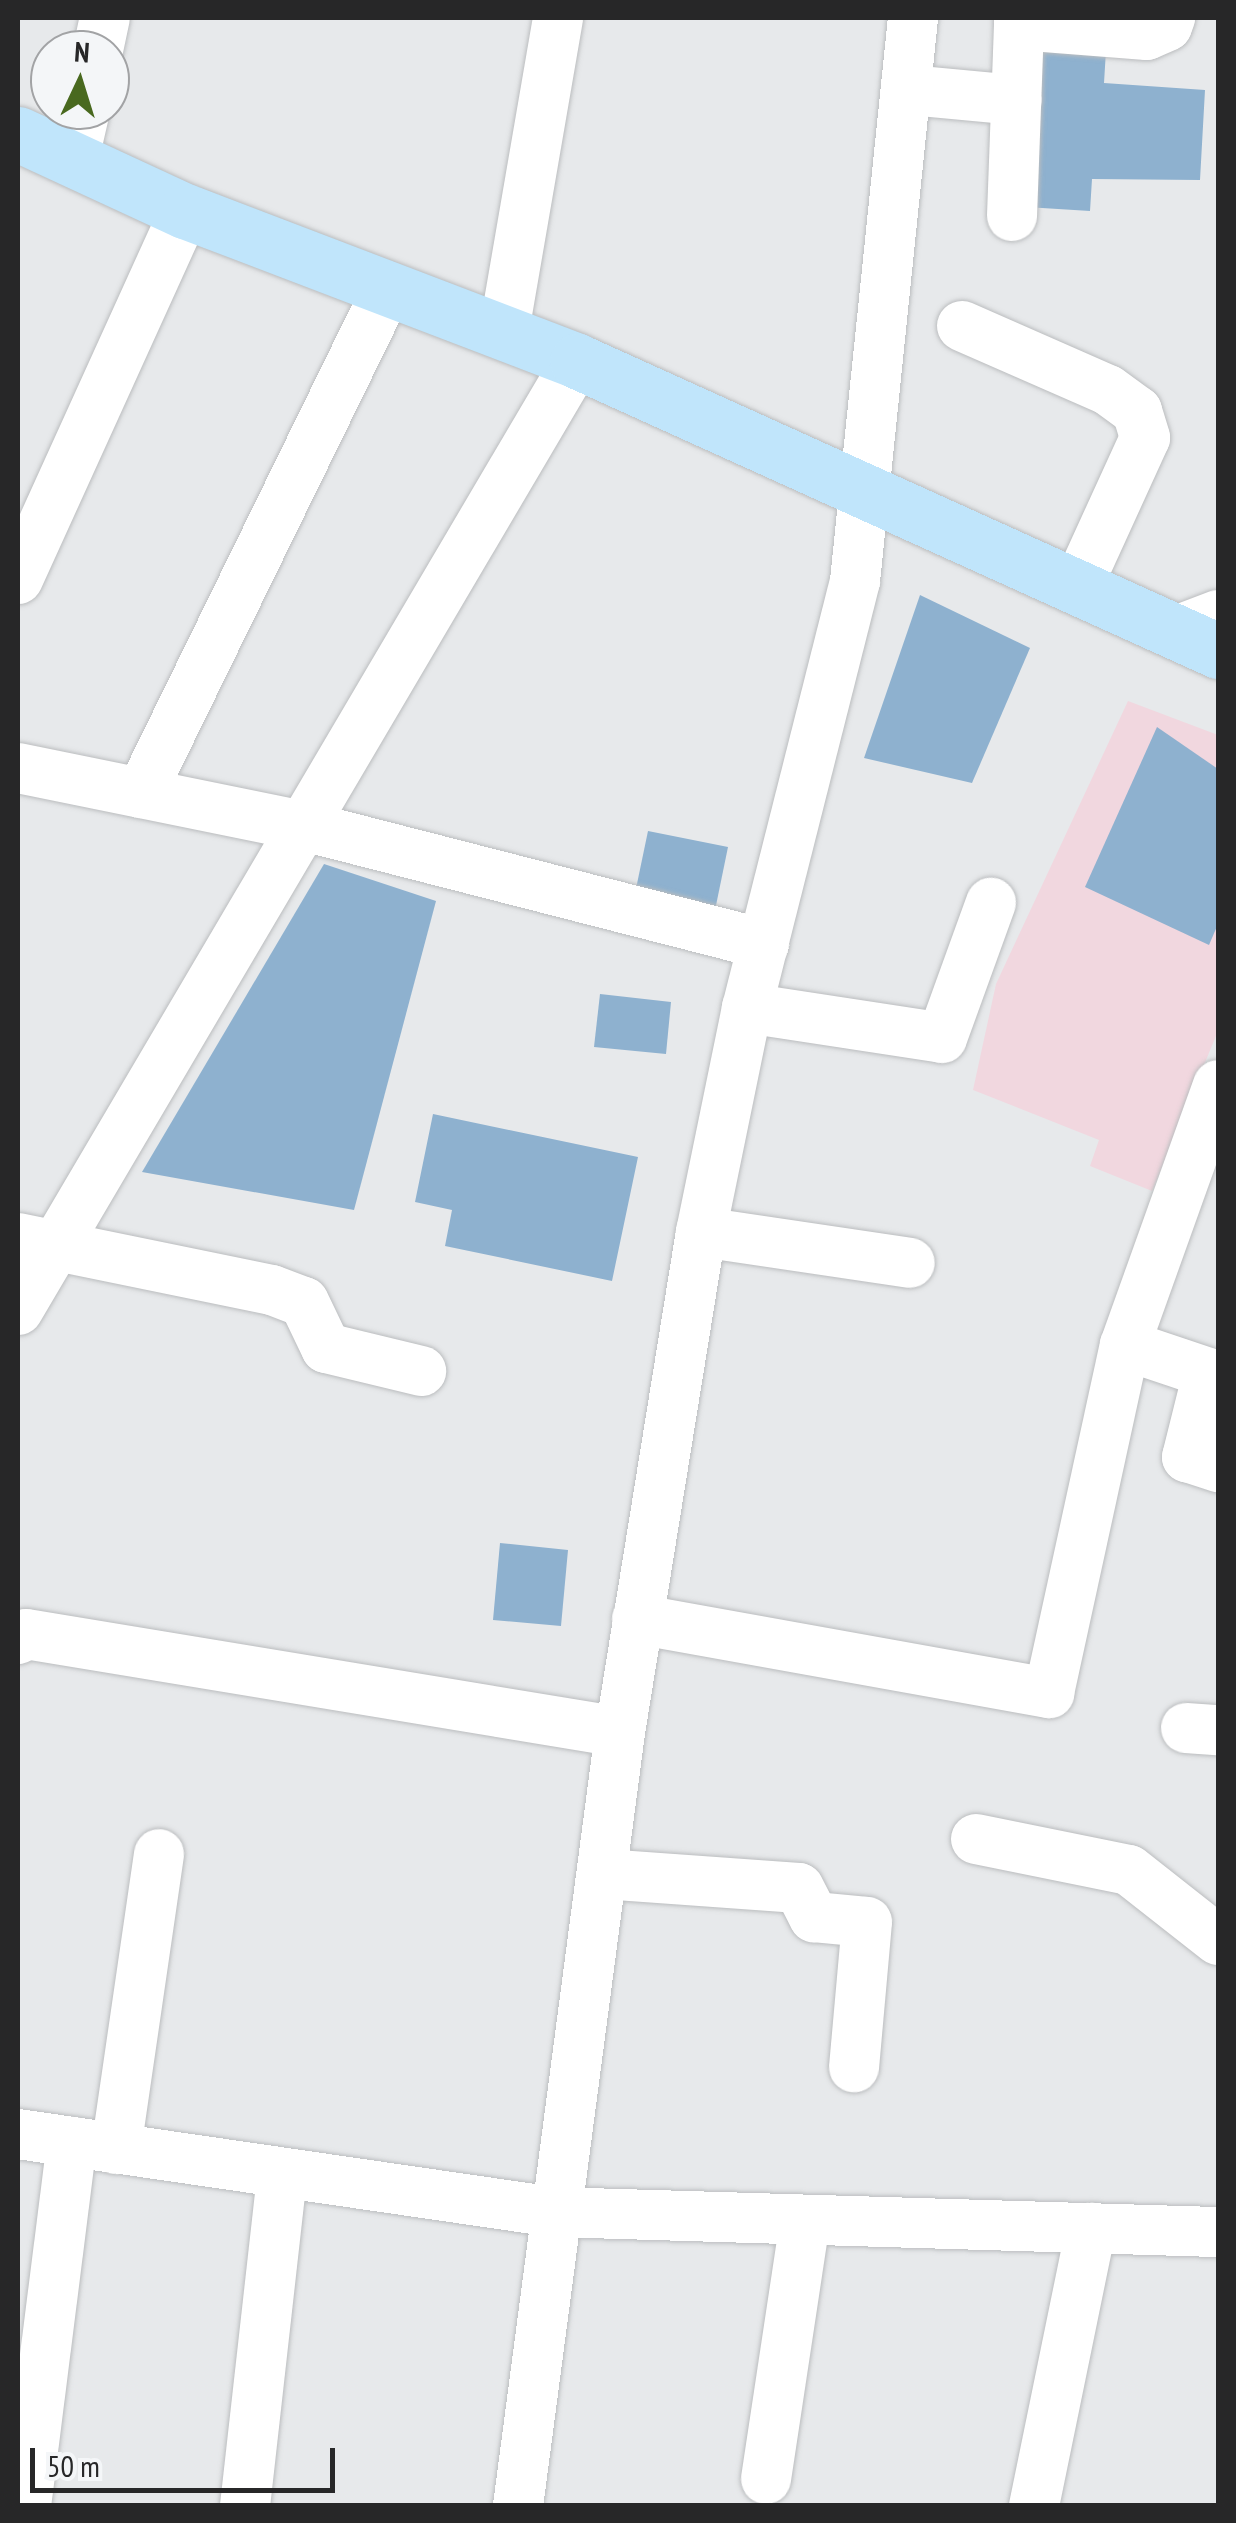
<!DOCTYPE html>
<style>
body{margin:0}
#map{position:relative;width:1236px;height:2523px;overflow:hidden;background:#e7e9eb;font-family:"PT Sans Narrow",sans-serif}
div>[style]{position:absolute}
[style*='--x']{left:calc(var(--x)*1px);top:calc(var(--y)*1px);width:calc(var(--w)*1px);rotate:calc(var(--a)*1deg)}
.education>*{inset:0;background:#f1d7df}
.building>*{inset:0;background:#8eb1cf}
.roads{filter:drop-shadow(0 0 2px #bbbdbf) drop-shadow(0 0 2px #bbbdbf)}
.minor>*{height:50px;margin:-25px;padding:0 25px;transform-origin:25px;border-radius:25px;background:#fff}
.major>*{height:55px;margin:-27.5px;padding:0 27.5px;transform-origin:27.5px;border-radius:27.5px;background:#c0e5fb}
span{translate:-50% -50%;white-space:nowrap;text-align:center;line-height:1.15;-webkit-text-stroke:8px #f4f6f8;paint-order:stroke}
.frame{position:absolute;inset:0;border:20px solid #272728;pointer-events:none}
.north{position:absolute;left:30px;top:30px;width:100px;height:100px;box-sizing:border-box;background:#f4f6f8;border:2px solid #a2a3a5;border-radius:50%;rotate:4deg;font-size:28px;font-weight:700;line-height:40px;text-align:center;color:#272728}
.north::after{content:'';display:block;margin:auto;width:35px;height:45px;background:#49691f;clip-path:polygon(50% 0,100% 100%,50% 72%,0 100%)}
.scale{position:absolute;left:30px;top:2448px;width:305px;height:45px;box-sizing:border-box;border:5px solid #272728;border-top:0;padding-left:12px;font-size:30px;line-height:35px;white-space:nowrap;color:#272728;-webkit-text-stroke:8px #f4f6f8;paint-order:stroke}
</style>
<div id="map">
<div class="education">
<div style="clip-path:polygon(1128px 701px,1218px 735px,1218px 1031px,1152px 1191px,1090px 1166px,1099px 1140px,973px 1090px,996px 984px)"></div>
</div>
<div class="building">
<div style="clip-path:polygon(1038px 18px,1108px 18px,1104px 83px,1205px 90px,1200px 180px,1092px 179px,1090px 211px,1026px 207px)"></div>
<div style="clip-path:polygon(920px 595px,1030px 648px,972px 783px,864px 758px)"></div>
<div style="clip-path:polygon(1157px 727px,1218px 769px,1218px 924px,1209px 945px,1085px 887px)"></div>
<div style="clip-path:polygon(648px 831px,728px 847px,713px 920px,633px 903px)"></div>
<div style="clip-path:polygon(324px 864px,436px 901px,354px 1210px,142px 1172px)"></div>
<div style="clip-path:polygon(600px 994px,671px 1002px,666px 1054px,594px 1047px)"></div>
<div style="clip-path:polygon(433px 1114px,638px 1157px,612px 1281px,445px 1246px,452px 1210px,415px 1202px)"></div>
<div style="clip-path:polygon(500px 1543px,568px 1550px,561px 1626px,493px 1620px)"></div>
</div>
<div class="roads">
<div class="minor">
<div style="--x:1019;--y:18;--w:7;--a:90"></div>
<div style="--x:1019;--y:25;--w:128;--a:4.5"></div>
<div style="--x:1147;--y:35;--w:22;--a:-24"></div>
<div style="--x:1167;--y:26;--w:9;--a:-69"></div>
<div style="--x:98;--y:50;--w:33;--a:-78"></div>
<div style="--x:909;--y:90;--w:108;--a:5.3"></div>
<div style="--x:74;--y:158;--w:49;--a:-77.1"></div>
<div style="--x:1012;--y:216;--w:191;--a:-87.9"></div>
<div style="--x:962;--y:326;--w:159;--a:23.7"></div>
<div style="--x:1108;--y:390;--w:36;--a:36"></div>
<div style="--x:1137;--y:411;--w:28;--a:73"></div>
<div style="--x:1145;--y:438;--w:164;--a:114.5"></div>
<div style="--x:504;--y:331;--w:318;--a:-80.2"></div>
<div style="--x:18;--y:579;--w:404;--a:-65.6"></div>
<div style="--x:1176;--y:631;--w:45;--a:-20.9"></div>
<div style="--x:18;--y:768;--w:292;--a:11.5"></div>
<div style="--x:304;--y:826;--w:475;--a:14.4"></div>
<div style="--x:141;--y:793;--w:562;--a:-63.94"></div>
<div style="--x:747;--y:1008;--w:197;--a:8.7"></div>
<div style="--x:942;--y:1038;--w:144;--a:-70.1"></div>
<div style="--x:701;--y:1232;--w:211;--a:8.4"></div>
<div style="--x:18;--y:1238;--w:259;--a:11.6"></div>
<div style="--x:272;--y:1290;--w:34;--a:21"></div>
<div style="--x:304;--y:1302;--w:51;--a:64.4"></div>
<div style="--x:326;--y:1348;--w:98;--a:13.6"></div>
<div style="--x:18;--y:1310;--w:1101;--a:-59.5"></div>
<div style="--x:1125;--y:1345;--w:88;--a:18.6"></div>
<div style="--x:1208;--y:1373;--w:87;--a:104"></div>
<div style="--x:1187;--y:1457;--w:33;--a:18"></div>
<div style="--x:637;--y:1619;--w:419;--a:10.2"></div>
<div style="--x:1049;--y:1693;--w:356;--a:-77.7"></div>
<div style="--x:1125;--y:1345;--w:276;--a:-70.3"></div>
<div style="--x:18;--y:1639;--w:9;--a:-32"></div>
<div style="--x:26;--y:1634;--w:602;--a:9.37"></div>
<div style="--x:1186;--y:1728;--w:32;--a:4"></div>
<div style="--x:976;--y:1839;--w:156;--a:11.5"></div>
<div style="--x:1129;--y:1870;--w:113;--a:38.2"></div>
<div style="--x:603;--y:1874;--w:196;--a:4.1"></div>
<div style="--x:799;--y:1888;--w:33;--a:63"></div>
<div style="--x:814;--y:1917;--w:53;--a:5.4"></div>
<div style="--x:867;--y:1922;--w:146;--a:95.1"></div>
<div style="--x:18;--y:2134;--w:542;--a:8.28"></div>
<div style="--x:554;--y:2212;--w:664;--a:1.73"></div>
<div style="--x:116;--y:2149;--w:298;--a:-81.7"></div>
<div style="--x:766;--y:2479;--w:261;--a:-81.4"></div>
<div style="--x:26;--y:2506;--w:367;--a:-82.8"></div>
<div style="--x:245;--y:2506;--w:333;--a:-83.6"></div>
<div style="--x:518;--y:2506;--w:781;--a:-82.49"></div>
<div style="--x:620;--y:1732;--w:507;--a:-80.8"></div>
<div style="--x:701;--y:1232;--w:229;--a:-78.4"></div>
<div style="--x:747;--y:1008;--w:440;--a:-75.8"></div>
<div style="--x:855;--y:581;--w:566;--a:-84.12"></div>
<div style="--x:1034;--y:2506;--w:284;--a:-78.4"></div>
</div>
<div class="major">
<div style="--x:18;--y:134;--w:184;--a:24.8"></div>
<div style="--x:185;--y:211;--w:420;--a:20.9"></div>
<div style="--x:577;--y:361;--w:704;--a:24.34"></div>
</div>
</div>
<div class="frame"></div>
<div class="north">N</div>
<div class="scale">50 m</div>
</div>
